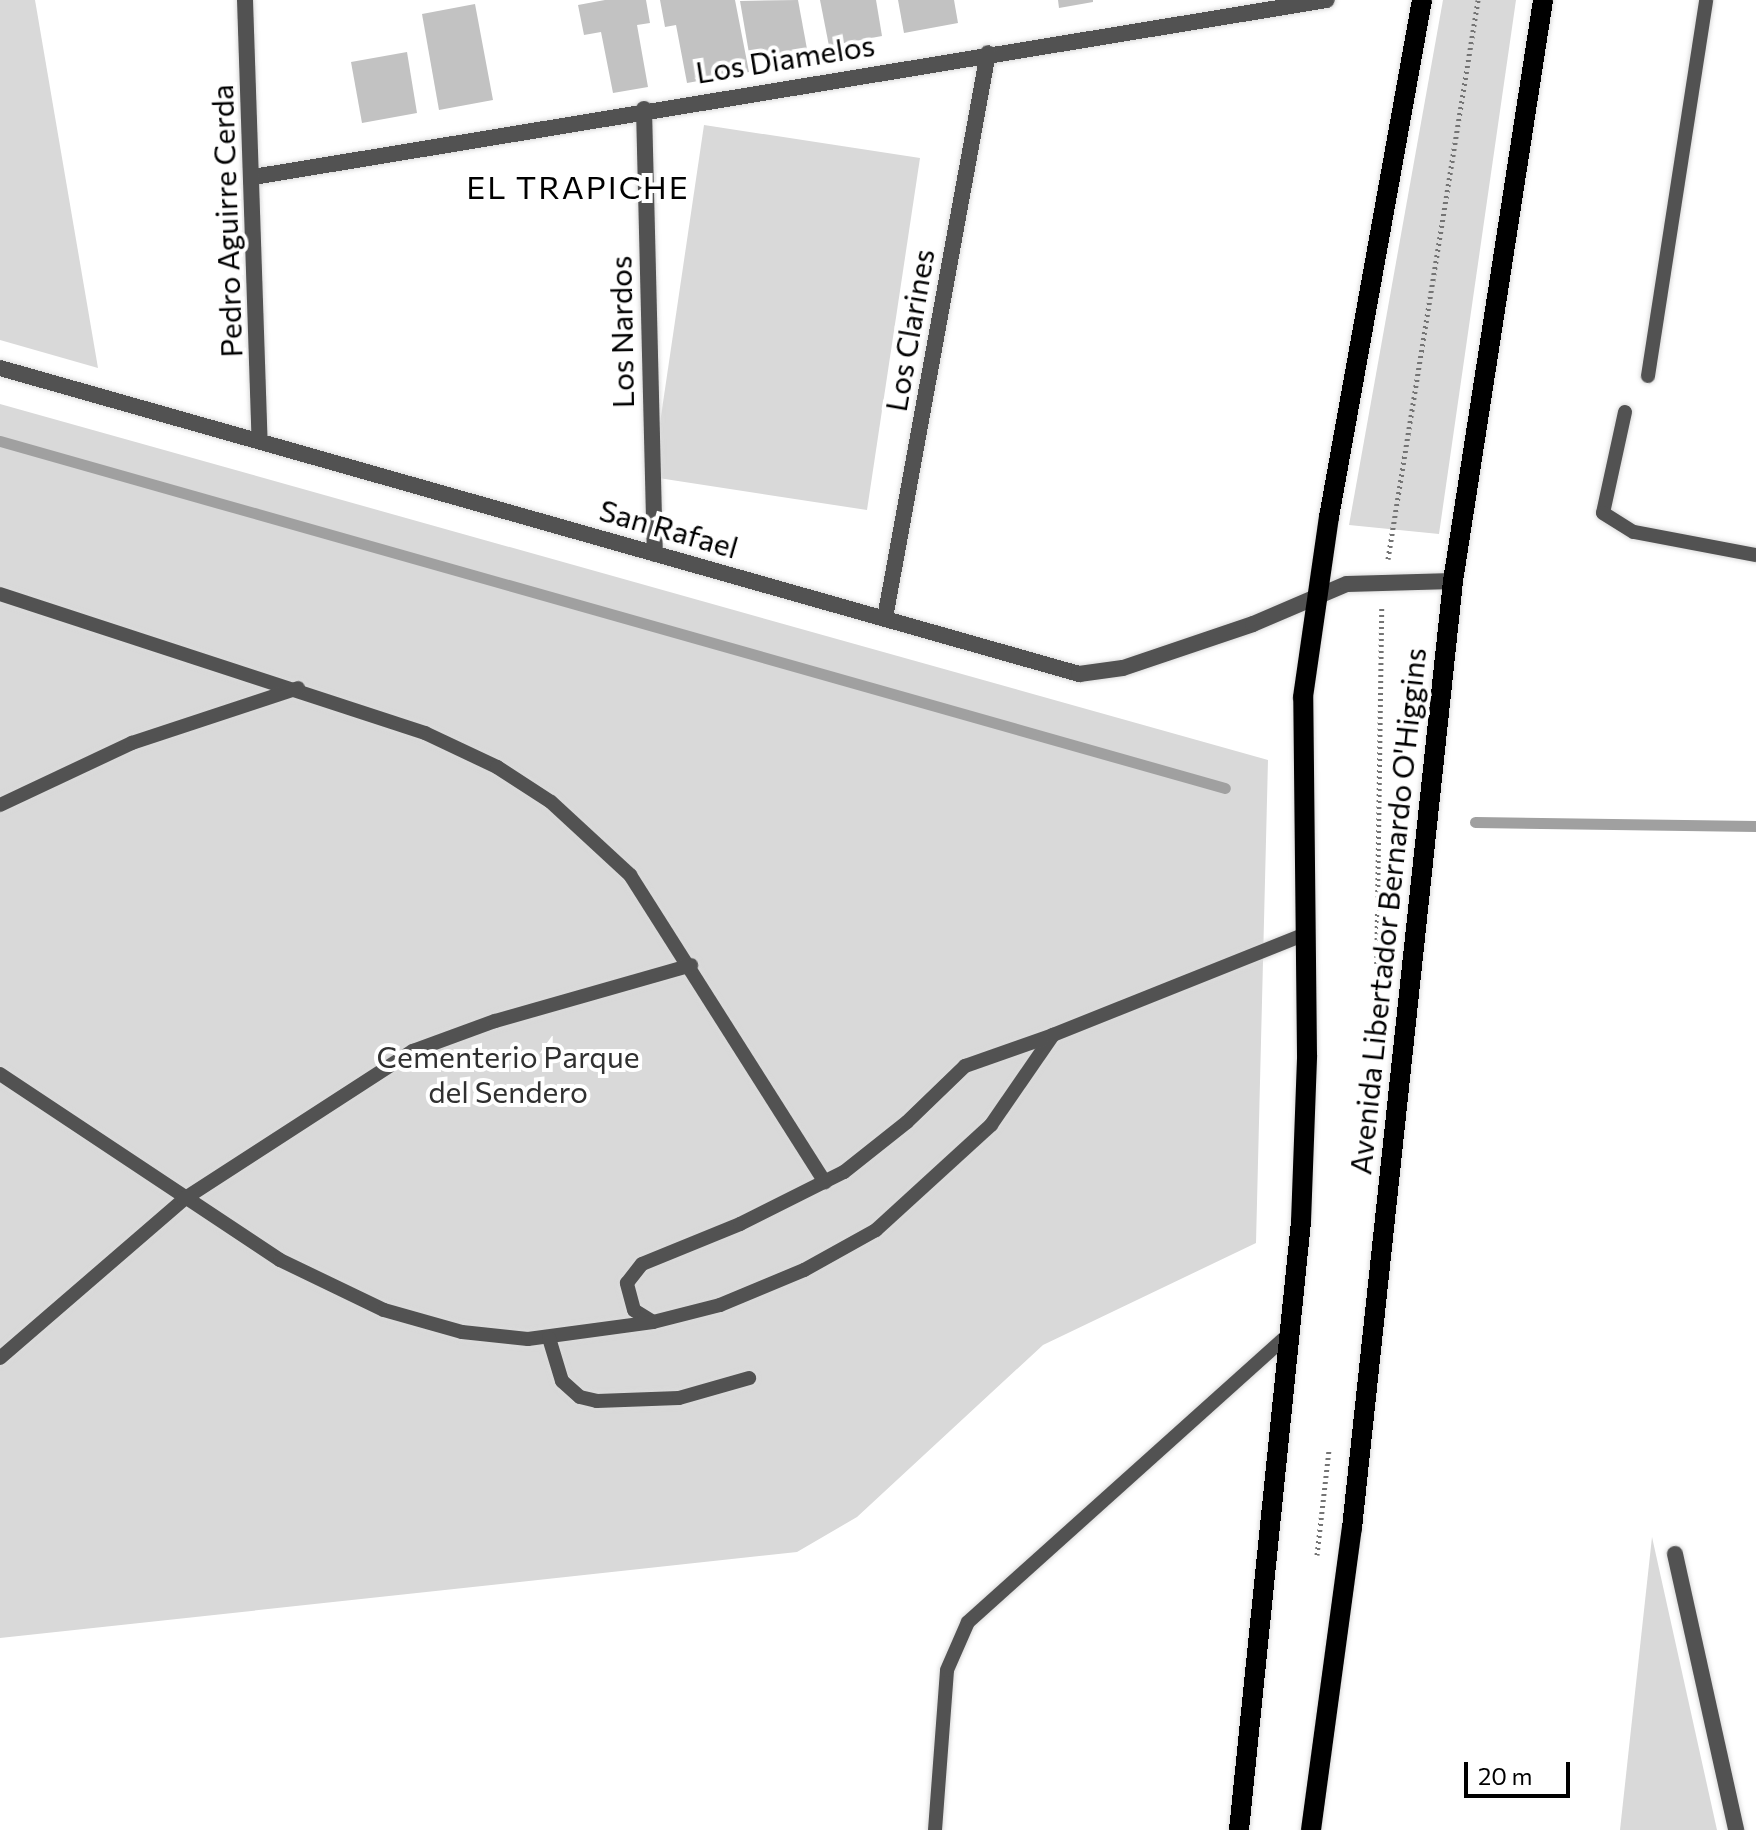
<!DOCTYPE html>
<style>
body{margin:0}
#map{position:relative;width:1756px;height:1830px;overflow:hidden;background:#fff;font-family:Commissioner,sans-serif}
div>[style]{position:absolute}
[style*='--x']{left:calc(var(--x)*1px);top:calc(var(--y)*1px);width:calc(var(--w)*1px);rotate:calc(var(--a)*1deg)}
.green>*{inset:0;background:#d9d9d9}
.stream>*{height:11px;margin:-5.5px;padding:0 5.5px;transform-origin:5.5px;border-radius:5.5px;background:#a0a0a0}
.building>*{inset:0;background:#c2c2c2}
.path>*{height:5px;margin-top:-2.5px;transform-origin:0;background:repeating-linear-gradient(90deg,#747474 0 2px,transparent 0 6px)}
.roads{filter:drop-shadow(0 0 2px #dbdbdb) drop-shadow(0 0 2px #dbdbdb)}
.service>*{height:14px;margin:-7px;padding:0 7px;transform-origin:7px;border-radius:7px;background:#525252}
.minor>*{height:16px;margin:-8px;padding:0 8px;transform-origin:8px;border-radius:8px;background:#525252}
.tertiary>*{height:16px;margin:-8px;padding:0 8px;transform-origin:8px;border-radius:8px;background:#525252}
.primary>*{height:20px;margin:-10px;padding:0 10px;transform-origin:10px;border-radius:10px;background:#000}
span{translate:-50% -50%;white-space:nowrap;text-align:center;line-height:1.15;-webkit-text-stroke:8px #fff;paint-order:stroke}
.street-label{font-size:30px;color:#000}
.park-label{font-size:30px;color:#303030}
.neighbourhood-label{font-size:32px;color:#000;letter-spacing:2px}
.scale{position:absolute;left:1464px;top:1762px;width:106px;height:36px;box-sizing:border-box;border:4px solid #000;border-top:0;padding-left:10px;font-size:24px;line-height:28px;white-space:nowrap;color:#000;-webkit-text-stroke:6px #fff;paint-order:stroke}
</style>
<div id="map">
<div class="green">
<div style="clip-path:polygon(0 0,35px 0,98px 368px,0 340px)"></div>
<div style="clip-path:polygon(1443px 0,1516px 0,1439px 534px,1349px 525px)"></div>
<div style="clip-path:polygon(704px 125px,920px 158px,867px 510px,652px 477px)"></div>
<div style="clip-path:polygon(0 404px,1268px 760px,1256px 1243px,1043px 1345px,857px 1517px,797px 1552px,0 1638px)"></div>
<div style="clip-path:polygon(1652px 1537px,1717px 1830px,1620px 1830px)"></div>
</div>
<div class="stream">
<div style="--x:0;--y:441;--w:1273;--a:15.82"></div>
<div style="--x:1475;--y:822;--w:281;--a:0.8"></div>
</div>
<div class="building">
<div style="clip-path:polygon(605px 0,646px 0,650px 23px,637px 25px,648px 87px,613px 93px,601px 32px,584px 35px,578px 5px)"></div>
<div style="clip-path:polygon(660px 0,735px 0,749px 72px,687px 83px,676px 25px,665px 27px)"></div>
<div style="clip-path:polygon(798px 0,807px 49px,750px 59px,740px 1px)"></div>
<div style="clip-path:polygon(820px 0,876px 0,882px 36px,829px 46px)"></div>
<div style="clip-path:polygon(898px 0,954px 0,958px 23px,904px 33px)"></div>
<div style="clip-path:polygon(1058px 0,1093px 0,1093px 2px,1059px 8px)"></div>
<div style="clip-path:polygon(475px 4px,493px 100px,439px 110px,422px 14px)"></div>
<div style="clip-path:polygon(407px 52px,417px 113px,362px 123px,351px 62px)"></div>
</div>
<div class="path">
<div style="--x:1388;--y:559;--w:566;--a:-80.85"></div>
<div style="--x:1376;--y:1018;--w:410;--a:-89.2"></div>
<div style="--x:1317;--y:1555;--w:106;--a:-83.5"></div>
</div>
<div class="roads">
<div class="service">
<div style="--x:1648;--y:376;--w:380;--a:-81.2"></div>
<div style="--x:1625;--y:412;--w:103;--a:102.3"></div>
<div style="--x:1603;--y:513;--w:36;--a:32"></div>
<div style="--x:1634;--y:532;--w:124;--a:10.7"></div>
<div style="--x:0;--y:594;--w:447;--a:18.1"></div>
<div style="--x:425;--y:733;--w:80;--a:25.3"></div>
<div style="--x:497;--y:767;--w:64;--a:32.9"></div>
<div style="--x:551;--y:802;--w:108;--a:42.7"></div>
<div style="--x:630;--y:875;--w:364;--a:57.6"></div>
<div style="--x:0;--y:805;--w:146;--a:-25.2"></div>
<div style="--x:132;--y:743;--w:175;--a:-18.3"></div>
<div style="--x:1053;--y:1035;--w:109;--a:124.6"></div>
<div style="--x:991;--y:1125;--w:156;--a:137.6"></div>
<div style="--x:876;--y:1230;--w:82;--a:150.9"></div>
<div style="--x:804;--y:1270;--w:91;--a:157.4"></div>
<div style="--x:720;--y:1305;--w:69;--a:165.8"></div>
<div style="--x:653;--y:1322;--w:22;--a:-148"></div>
<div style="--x:634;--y:1310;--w:28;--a:-105"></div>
<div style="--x:627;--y:1283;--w:24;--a:-52"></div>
<div style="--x:642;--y:1264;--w:106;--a:-22.2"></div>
<div style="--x:740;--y:1224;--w:116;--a:-26.6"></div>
<div style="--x:844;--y:1172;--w:80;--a:-38.4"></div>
<div style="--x:907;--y:1122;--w:81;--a:-44"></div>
<div style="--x:965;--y:1066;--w:93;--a:-19.4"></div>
<div style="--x:1053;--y:1035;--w:271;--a:-21.8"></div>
<div style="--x:0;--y:1074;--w:336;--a:33.6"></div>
<div style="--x:280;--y:1260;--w:115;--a:25.7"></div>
<div style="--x:384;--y:1310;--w:81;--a:15.8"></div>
<div style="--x:462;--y:1332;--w:66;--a:6.1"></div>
<div style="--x:528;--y:1339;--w:126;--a:-7.7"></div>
<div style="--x:549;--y:1338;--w:45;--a:73.2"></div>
<div style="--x:562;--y:1381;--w:24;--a:42"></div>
<div style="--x:580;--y:1397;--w:17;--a:13"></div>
<div style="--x:597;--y:1401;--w:82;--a:-2.1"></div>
<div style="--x:679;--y:1398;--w:73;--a:-15.9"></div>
<div style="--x:0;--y:1358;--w:243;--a:-40.8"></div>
<div style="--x:184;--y:1199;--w:273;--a:-32.9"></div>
<div style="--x:413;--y:1051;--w:87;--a:-20.1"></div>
<div style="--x:495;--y:1021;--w:204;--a:-15.9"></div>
<div style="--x:935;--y:1830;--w:160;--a:-85.7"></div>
<div style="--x:947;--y:1670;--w:52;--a:-66.4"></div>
<div style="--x:968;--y:1622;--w:433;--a:-41.9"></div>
</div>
<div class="minor">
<div style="--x:644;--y:109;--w:445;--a:88.6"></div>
<div style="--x:253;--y:177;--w:1088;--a:-9.36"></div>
<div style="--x:885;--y:618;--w:574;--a:-79.67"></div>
<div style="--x:1675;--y:1554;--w:283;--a:77.5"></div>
</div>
<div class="tertiary">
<div style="--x:245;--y:0;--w:441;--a:88.1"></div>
<div style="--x:0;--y:368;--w:1122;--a:15.83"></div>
<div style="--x:1079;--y:674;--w:44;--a:-7.8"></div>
<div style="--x:1123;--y:668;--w:137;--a:-18.7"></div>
<div style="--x:1253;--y:624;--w:102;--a:-23.1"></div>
<div style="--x:1347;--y:584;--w:106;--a:-1.6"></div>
</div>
<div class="primary">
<div style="--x:1239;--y:1830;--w:611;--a:-84.18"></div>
<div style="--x:1301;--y:1222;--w:167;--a:-87.9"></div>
<div style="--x:1307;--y:1055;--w:358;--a:-90.6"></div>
<div style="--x:1303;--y:697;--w:182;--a:-81.8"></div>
<div style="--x:1329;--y:517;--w:525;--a:-79.8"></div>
<div style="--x:1311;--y:1830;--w:305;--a:-82.3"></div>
<div style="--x:1352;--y:1528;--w:952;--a:-83.91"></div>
<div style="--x:1453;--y:581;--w:588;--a:-81.19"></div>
</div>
</div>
<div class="street-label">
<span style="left:785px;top:58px;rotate:-9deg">Los Diamelos</span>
<span style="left:226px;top:221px;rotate:-92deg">Pedro Aguirre Cerda</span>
<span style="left:909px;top:330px;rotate:-80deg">Los Clarines</span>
<span style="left:621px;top:332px;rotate:-91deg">Los Nardos</span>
<span style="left:669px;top:528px;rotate:16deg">San Rafael</span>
<span style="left:1387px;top:911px;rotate:-84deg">Avenida Libertador Bernardo O'Higgins</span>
</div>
<div class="park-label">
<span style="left:508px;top:1073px">Cementerio Parque<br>del Sendero</span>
</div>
<div class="neighbourhood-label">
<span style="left:578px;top:186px">EL TRAPICHE</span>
</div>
<div class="scale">20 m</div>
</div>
